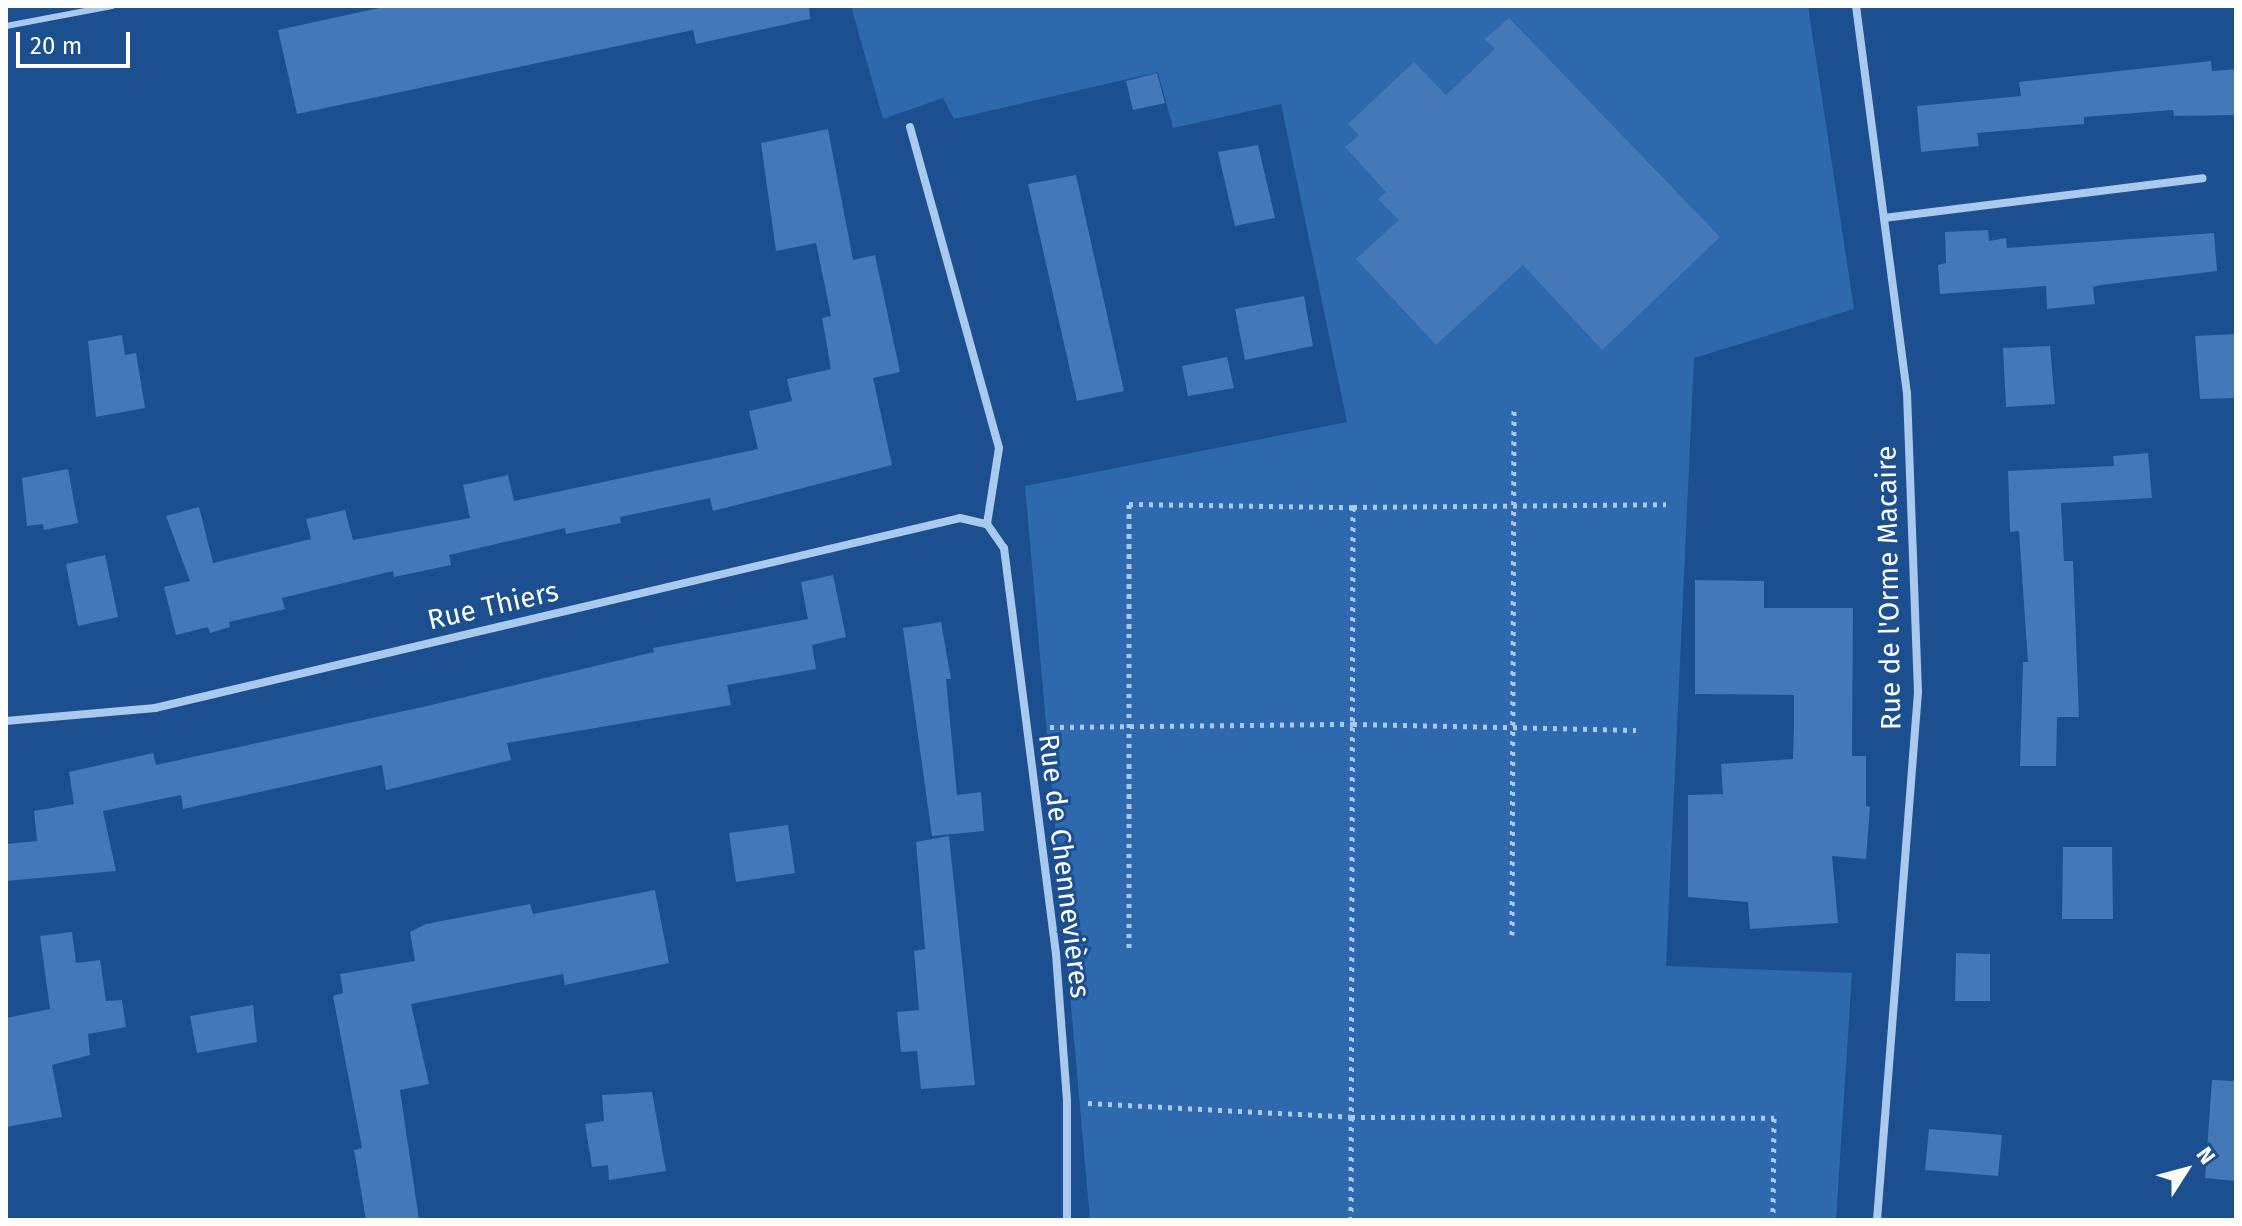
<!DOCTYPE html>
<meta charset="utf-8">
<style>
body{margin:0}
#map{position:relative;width:2242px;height:1226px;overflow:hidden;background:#1b4f8f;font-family:"Fira Sans",sans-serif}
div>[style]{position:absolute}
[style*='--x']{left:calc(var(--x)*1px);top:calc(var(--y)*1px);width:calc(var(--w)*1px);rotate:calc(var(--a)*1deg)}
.green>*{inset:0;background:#2e69ad}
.building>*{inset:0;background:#4478b7}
.path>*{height:5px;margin-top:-2.5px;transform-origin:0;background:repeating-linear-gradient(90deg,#a9c9ee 0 4px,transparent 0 10px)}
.service>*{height:6px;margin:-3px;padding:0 3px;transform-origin:3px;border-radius:3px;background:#a9c9ee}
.minor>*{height:8px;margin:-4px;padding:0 4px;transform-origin:4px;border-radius:4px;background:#a9c9ee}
span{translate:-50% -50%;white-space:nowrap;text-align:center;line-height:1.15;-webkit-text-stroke:6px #1b4f8f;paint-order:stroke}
.street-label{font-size:28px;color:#fff}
.frame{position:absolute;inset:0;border:8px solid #fff;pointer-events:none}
.north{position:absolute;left:2146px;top:1130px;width:80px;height:80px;-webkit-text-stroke:6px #1b4f8f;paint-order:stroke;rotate:54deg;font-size:22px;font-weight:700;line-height:32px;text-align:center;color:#fff}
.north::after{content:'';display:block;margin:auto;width:28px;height:36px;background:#fff;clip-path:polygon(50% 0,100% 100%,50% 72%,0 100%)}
.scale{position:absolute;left:16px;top:32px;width:114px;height:36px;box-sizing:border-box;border:4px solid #fff;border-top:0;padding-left:10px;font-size:24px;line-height:28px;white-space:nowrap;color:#fff;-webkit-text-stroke:6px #1b4f8f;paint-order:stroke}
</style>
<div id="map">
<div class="green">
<div style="clip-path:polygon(851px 6px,1808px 6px,1854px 309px,1694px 358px,1666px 966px,1852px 973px,1836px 1220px,1090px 1220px,1025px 486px,1347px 422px,1281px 104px,1173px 128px,1158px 72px,954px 119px,943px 98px,883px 119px)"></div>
</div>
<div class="building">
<div style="clip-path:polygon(388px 6px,809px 6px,810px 19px,696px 44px,693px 30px,297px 114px,278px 30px)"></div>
<div style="clip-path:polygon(1509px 18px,1720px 237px,1602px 350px,1523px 265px,1436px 345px,1356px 259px,1399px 220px,1378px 199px,1386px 192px,1345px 147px,1359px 135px,1348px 124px,1414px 62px,1446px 95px,1495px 49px,1485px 39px)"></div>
<div style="clip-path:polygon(2211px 61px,2212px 71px,2236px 69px,2236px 115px,2174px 116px,2173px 110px,2084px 117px,2084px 124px,1977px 133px,1979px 146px,1921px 152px,1917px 106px,2021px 96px,2019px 82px)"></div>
<div style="clip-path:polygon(1157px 73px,1165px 103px,1133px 110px,1126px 81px)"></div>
<div style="clip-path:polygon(828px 129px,853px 260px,875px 255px,900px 372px,873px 378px,892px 465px,713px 511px,710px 498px,620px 517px,621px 523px,566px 534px,565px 528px,449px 555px,451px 565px,394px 577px,393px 571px,282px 598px,285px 609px,229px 622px,230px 627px,210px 633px,208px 627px,176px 635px,164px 587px,190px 581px,166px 516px,199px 507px,213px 563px,311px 539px,306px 519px,345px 510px,353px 540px,470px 518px,463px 485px,508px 475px,514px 501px,758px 449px,749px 411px,792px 401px,787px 379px,831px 369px,822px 318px,831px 316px,816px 243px,776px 251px,761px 143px)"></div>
<div style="clip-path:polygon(1258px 145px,1275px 218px,1235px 226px,1218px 152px)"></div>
<div style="clip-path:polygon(1076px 175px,1124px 391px,1077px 401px,1028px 184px)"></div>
<div style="clip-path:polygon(1988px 230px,1989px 241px,2006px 238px,2007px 248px,2214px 233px,2217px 271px,2101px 285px,2093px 287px,2095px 304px,2047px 309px,2046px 286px,1940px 294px,1938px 265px,1946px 263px,1945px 232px)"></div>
<div style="clip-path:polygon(1304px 296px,1313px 346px,1245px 360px,1235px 309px)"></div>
<div style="clip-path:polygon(2236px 334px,2236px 398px,2200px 399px,2195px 336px)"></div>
<div style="clip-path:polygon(122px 335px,125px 355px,136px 353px,145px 408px,96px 417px,88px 341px)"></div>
<div style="clip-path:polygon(2050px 346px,2055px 404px,2006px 407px,2003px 348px)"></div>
<div style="clip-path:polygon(1227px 357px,1234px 388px,1188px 396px,1182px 366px)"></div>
<div style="clip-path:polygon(2148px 453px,2152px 498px,2061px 503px,2064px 561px,2073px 561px,2079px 717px,2057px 717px,2056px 766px,2020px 766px,2023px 662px,2028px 662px,2019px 531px,2010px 532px,2008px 471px,2114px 466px,2113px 456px)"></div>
<div style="clip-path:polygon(68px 469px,78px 523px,44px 530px,43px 524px,27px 526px,22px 478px)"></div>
<div style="clip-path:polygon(105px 555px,118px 617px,78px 626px,66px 564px)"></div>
<div style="clip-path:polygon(833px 575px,846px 637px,812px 645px,816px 669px,727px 685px,731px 705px,507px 743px,511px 760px,386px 790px,382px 765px,183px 809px,181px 795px,103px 811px,116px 871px,6px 881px,6px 844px,37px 841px,34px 811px,74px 804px,69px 772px,153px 753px,156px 765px,427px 706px,654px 652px,653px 648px,808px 619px,801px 582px)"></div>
<div style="clip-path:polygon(1695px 580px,1764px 581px,1764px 608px,1853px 608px,1852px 756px,1866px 756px,1866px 806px,1870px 807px,1866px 859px,1832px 856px,1838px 923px,1750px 929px,1748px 902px,1688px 897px,1688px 795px,1723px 794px,1721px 764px,1793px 759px,1794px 726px,1794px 695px,1695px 694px)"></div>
<div style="clip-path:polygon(941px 622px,951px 679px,946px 679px,957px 795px,981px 792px,984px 831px,932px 836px,903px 628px)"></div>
<div style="clip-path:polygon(788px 825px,795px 873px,736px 882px,729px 833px)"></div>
<div style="clip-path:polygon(949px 836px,975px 1085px,921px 1089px,917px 1051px,901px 1052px,897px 1012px,919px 1010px,914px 951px,925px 949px,916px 842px)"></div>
<div style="clip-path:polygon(2063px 847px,2112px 847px,2113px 919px,2062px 919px)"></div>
<div style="clip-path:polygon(655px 890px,669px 963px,565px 985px,563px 974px,411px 1004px,429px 1084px,400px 1090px,419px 1220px,366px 1220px,354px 1150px,362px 1148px,333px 996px,343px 993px,340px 974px,415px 961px,410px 932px,426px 924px,530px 904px,533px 914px)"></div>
<div style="clip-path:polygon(72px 932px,76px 963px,100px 960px,106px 1001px,122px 1000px,126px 1027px,88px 1034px,90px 1055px,52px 1065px,62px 1117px,6px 1127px,6px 1018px,50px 1009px,40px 936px)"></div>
<div style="clip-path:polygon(1956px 953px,1990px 954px,1990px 1001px,1955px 1001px)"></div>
<div style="clip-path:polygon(253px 1005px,257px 1042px,197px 1053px,190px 1016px)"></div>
<div style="clip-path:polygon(2212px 1080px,2236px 1081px,2236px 1181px,2205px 1178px)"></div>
<div style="clip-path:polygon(652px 1092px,666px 1171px,609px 1180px,608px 1165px,592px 1167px,585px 1124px,604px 1121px,602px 1095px)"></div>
<div style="clip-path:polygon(1929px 1129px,2002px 1135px,1998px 1176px,1925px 1170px)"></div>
</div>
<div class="path">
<div style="--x:1353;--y:507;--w:313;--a:-0.5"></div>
<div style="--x:1050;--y:727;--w:303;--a:-0.6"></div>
<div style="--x:1353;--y:724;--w:283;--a:1.2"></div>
<div style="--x:1512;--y:935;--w:526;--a:-89.78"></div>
<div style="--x:1129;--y:948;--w:444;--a:-90"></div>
<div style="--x:1129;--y:504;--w:224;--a:0.8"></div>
<div style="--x:1353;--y:507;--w:713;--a:90.16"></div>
<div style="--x:1088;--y:1103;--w:263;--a:3"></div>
<div style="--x:1351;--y:1117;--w:423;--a:0.1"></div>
<div style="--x:1774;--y:1118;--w:102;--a:90.6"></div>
</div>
<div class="service">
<div style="--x:6;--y:26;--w:108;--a:-10.7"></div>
</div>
<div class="minor">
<div style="--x:1856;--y:6;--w:390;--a:82.5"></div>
<div style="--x:1907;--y:393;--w:299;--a:87.9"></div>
<div style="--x:1918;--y:692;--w:530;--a:94.44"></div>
<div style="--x:910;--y:127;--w:333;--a:74.5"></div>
<div style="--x:999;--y:448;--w:77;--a:99"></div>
<div style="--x:1884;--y:218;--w:321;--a:-7.1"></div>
<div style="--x:987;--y:524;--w:29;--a:55"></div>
<div style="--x:1004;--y:548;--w:409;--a:82.7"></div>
<div style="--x:1056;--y:954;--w:147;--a:85.7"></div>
<div style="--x:1067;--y:1101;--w:119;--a:90"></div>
<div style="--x:6;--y:721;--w:150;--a:-5"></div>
<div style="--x:155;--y:708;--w:827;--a:-13.28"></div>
<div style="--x:960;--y:518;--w:28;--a:13"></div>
</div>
<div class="street-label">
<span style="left:1889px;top:588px;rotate:-91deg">Rue de l'Orme Macaire</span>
<span style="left:493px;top:606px;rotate:-13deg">Rue Thiers</span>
<span style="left:1064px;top:866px;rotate:83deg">Rue de Chennevières</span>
</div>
<div class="frame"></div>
<div class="north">N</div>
<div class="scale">20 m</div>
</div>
